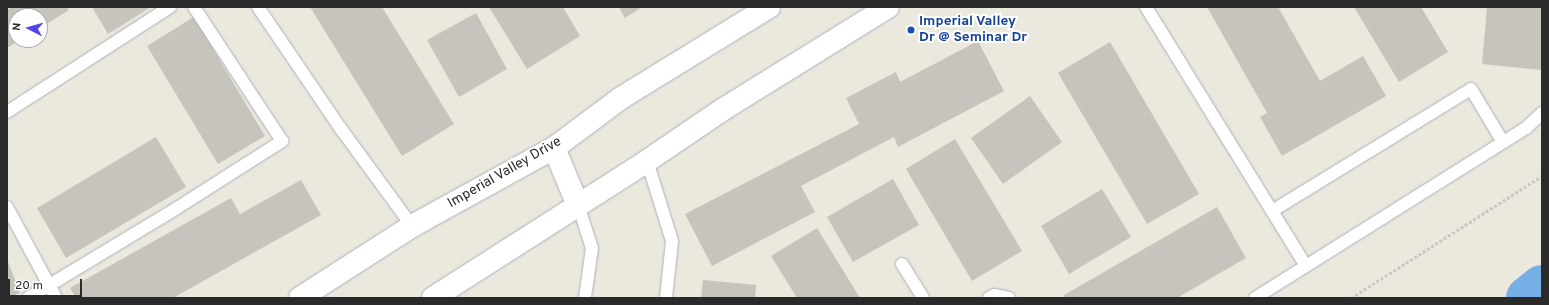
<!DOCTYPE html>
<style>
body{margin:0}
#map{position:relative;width:1549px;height:305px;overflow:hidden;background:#ebe8dd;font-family:Overpass,sans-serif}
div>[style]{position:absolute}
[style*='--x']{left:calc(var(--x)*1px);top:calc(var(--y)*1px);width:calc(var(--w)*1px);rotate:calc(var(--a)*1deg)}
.river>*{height:44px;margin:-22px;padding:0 22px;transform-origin:22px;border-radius:22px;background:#76afe6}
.building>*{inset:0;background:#c6c4bc}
.path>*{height:2.5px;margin-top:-1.25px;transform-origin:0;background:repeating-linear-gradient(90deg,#c8c8c8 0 3px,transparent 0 5px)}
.roads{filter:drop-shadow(0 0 1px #b0b0bc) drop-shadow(0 0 1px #b0b0bc)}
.service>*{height:12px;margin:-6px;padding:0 6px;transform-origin:6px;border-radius:6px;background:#fff}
.secondary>*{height:22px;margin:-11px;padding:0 11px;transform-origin:11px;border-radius:11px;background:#fff}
.dots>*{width:11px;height:11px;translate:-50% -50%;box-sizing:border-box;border:2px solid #fff;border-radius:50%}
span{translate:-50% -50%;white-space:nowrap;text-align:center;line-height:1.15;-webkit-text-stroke:4px #fff;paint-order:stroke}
.transit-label{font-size:14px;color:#164399;font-weight:700}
.left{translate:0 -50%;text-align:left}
.street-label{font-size:14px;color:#2a2a2a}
.frame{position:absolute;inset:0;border:8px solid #2a2a2a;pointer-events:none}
.north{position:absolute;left:8px;top:8px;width:40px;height:40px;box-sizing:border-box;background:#fff;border:1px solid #aaa;border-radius:50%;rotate:276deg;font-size:11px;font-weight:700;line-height:16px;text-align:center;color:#2a2a2a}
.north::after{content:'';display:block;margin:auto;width:14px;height:18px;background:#4e47ed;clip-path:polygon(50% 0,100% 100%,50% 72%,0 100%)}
.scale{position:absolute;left:8px;top:279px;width:74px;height:18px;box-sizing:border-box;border:2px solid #2a2a2a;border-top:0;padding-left:5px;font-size:12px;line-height:14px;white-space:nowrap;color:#2a2a2a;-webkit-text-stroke:3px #fff;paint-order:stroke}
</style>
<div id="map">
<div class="river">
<div style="--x:1528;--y:298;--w:18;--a:-38"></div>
</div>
<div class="building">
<div style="clip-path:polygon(12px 7px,67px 7px,69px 10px,40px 28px,40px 16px,16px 16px,16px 40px,20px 40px,7px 48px,7px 10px)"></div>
<div style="clip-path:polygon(92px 7px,151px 7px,108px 34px)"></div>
<div style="clip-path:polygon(310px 7px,382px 7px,454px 124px,402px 156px)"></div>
<div style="clip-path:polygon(489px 7px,563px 7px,580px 36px,527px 69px)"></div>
<div style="clip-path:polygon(619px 7px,642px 7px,625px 18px)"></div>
<div style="clip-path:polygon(1207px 7px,1278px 7px,1320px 81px,1363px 56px,1386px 96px,1282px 156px,1260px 117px,1267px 113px)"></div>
<div style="clip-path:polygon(1354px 7px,1421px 7px,1448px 52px,1399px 82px)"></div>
<div style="clip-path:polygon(1487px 7px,1542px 7px,1542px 70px,1482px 64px)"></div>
<div style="clip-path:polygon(476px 13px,507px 69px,459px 97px,427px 40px)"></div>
<div style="clip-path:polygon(194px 17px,265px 136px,218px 164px,147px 46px)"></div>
<div style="clip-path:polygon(978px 41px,1004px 91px,898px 147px,894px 137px,801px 186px,815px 212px,712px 266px,685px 214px,859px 124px,846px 98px,896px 72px,900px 82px)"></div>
<div style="clip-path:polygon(1110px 42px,1199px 194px,1147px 224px,1058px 73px)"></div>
<div style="clip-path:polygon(1030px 96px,1062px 142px,1003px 184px,971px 138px)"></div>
<div style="clip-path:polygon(156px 137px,186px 187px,66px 258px,37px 208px)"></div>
<div style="clip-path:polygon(955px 139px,1022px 251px,972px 281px,906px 169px)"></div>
<div style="clip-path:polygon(893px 179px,919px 225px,853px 262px,827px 217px)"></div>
<div style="clip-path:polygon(301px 180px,321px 215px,173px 298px,76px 298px,70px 288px,231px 198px,240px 214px)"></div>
<div style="clip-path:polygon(1102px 189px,1131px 237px,1069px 274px,1041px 226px)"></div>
<div style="clip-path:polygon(1217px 207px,1246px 258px,1177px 298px,1065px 298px,1064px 295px)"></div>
<div style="clip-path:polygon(817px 228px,860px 298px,797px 298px,771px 256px)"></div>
<div style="clip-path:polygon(7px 259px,20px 293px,7px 298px)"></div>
<div style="clip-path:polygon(703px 280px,756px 285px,755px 298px,701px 298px)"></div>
</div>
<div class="path">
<div style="--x:1351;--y:298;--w:227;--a:-32.6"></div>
</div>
<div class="roads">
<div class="service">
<div style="--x:258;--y:7;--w:148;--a:55.8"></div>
<div style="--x:341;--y:129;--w:120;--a:53.8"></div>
<div style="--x:1146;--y:7;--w:302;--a:58.3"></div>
<div style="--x:7;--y:112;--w:194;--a:-32.8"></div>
<div style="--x:647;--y:161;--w:84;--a:72.6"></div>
<div style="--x:672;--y:241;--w:57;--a:96"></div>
<div style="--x:578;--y:205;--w:45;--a:72"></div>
<div style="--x:592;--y:248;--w:50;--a:98"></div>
<div style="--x:7;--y:207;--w:103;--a:61.7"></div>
<div style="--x:1272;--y:211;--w:233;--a:-31.5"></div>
<div style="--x:1471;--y:89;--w:62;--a:58.9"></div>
<div style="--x:902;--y:264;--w:40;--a:58"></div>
<div style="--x:28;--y:298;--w:174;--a:-31.1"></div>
<div style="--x:177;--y:208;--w:125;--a:-32.5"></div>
<div style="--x:282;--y:141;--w:160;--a:-123.3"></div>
<div style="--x:989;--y:298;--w:6;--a:-31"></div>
<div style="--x:994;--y:295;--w:15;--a:11"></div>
<div style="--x:1255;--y:298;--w:320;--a:-32.1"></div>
<div style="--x:1526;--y:128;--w:22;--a:-43"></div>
</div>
<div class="secondary">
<div style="--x:554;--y:148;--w:62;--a:67.2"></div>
<div style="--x:300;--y:298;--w:133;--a:-32.7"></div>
<div style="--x:412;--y:226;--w:162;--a:-28.8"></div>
<div style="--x:554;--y:148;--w:84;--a:-36.7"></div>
<div style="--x:621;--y:98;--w:174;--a:-31.6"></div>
<div style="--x:433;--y:298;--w:254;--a:-32.6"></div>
<div style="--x:647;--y:161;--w:91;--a:-34.2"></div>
<div style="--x:722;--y:110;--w:195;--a:-31.8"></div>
</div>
</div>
<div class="dots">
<div style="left:911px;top:30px;background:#1a4fb4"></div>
</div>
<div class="transit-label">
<span class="left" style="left:919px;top:30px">Imperial Valley<br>Dr @ Seminar Dr</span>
</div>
<div class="street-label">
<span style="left:505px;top:173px;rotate:-30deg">Imperial Valley Drive</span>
</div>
<div class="frame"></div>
<div class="north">N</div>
<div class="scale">20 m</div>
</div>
